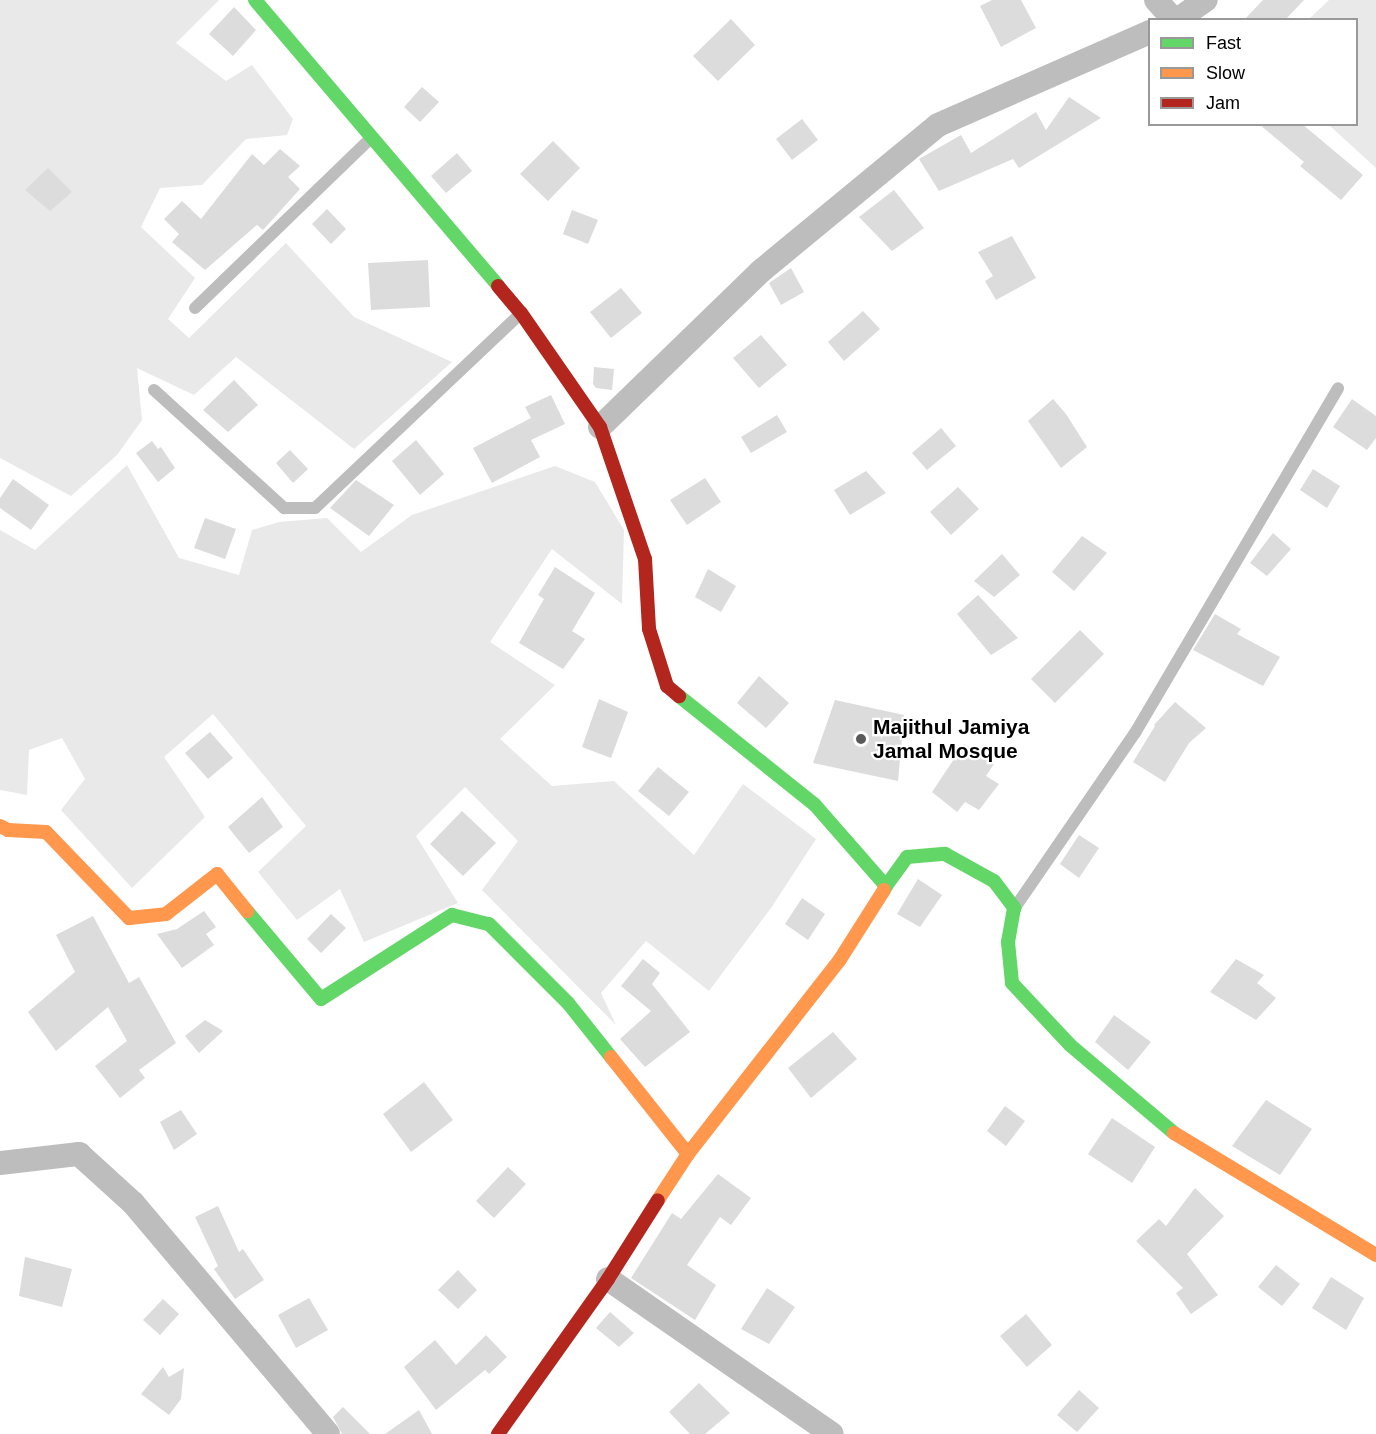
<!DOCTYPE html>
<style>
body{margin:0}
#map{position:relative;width:1376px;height:1434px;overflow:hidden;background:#fff;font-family:Arial,sans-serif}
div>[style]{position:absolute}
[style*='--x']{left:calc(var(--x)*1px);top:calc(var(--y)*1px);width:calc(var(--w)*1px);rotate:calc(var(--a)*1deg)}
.green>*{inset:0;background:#e9e9e9}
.building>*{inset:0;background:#dcdcdc}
.lane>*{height:12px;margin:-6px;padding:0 6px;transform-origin:6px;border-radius:6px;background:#bdbdbd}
.street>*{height:24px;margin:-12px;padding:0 12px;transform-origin:12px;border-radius:12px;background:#bdbdbd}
.fast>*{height:14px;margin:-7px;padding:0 7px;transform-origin:7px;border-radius:7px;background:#63d668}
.slow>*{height:14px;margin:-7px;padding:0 7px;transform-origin:7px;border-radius:7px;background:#ff974d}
.jam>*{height:14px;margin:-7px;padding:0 7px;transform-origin:7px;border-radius:7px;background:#b3261e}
.dots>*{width:16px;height:16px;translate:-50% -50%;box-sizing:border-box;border:3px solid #fff;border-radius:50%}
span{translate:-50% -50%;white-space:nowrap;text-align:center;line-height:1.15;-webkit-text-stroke:4.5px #fff;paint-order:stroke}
.poi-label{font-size:21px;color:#000;font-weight:700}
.left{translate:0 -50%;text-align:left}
.legend{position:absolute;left:1148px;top:18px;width:210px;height:108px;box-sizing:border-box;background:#fff;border:2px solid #999;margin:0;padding:8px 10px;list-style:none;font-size:18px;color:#000}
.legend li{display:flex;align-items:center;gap:12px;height:30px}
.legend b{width:30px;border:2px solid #999}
</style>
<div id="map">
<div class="green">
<div style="clip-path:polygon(0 0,219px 0,176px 43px,226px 81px,252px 65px,293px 119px,287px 135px,246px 139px,202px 185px,160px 188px,141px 227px,195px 278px,168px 319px,189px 338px,286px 243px,354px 317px,452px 362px,354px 449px,236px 357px,194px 395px,137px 368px,142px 420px,117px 455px,71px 496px,0 458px)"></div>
<div style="clip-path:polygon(1329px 0,1376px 0,1376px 168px,1329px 125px,1356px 124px,1356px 20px,1309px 19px)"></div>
<div style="clip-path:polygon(127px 465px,179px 558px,239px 575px,252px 530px,279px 522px,327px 518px,361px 552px,412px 515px,555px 466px,595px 482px,624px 530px,622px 604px,552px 549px,490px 642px,555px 685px,500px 739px,552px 786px,614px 781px,694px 855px,743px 784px,816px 839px,771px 908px,709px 991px,646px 941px,601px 993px,616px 1025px,482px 890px,518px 841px,465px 787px,416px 836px,458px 903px,364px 942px,340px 889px,297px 920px,258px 872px,306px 826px,213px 714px,164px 757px,205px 817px,132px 888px,61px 810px,85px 779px,62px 738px,29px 750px,27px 795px,0 790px,0 530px,35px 550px)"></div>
</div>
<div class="building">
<div style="clip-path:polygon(992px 0,1021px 0,1036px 28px,1001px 47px,980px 6px)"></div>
<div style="clip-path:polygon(1263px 0,1304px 0,1285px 20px,1244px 20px)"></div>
<div style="clip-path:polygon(234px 7px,256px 30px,233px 56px,209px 34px)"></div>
<div style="clip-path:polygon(731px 19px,755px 45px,718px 81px,693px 56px)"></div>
<div style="clip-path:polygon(422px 87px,439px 102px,420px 122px,404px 107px)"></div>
<div style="clip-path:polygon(1069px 97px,1101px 118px,1019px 168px,1013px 159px,939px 191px,919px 159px,961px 135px,971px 153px,1036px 112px,1046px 130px)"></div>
<div style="clip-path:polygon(802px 119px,818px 140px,792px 160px,776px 139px)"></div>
<div style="clip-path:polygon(1259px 124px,1302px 124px,1363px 175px,1341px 200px,1300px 166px,1304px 162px)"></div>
<div style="clip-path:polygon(553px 141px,580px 168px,548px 201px,520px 174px)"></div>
<div style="clip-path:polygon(280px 149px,300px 166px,288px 177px,300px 189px,263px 230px,257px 225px,205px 270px,172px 242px,179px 234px,164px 219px,182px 201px,201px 219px,252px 154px,264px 165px)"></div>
<div style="clip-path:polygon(457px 153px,472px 171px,446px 193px,431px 176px)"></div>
<div style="clip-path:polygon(48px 168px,72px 192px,50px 211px,25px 190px)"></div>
<div style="clip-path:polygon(894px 190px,924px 228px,892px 251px,859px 217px)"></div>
<div style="clip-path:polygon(327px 209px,346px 229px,331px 244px,312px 224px)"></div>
<div style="clip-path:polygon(572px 210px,598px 220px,588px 244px,563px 234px)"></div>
<div style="clip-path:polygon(1012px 236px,1036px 278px,996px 300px,985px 281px,993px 276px,978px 252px)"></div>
<div style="clip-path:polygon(428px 260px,430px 307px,371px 310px,368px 263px)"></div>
<div style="clip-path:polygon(791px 268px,804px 292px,781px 305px,769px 283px)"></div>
<div style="clip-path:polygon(621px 288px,642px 313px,611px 338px,590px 312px)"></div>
<div style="clip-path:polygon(863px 311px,880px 329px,844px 361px,828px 342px)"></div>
<div style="clip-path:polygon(761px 335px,787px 365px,759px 388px,733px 358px)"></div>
<div style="clip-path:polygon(594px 367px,614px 369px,612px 390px,596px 388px,593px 384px)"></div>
<div style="clip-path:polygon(234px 380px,258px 405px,228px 432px,203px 410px)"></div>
<div style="clip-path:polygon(551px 395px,565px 424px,531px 440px,540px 457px,492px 483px,473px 448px,531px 418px,525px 407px)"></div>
<div style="clip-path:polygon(1053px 399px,1066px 414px,1087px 447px,1061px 468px,1028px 421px)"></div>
<div style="clip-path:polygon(1352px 399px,1376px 416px,1376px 438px,1367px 450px,1333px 427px)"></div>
<div style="clip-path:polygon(777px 415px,787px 432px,751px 453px,741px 437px)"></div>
<div style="clip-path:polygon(941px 428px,956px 446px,927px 470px,912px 453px)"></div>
<div style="clip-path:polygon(416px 440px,444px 474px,420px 495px,392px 461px)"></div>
<div style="clip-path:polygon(152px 441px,158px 449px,161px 447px,175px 468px,158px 482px,136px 453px)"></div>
<div style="clip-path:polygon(290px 450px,308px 469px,293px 483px,276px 463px)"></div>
<div style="clip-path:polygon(1313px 469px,1340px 486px,1327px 508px,1300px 490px)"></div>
<div style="clip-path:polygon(866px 471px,886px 493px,850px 515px,834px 490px)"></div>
<div style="clip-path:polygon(705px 478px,721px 502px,687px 525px,670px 500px)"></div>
<div style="clip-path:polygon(13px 479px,49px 505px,31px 530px,0 508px,0 498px)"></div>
<div style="clip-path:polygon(356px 480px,394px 505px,369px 536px,330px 508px)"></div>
<div style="clip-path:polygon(958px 487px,979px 509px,951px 535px,930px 512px)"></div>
<div style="clip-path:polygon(205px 518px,236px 529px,225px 559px,194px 548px)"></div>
<div style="clip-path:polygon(1273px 533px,1291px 549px,1267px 576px,1250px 563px)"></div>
<div style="clip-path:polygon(1082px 536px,1107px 553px,1074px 591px,1052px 572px)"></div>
<div style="clip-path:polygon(1002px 554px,1020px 575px,994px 597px,974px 581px)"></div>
<div style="clip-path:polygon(555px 567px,595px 593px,572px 631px,585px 639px,563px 669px,519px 643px,544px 599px,538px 595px)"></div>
<div style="clip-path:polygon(708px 569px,736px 586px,721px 612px,695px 597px)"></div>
<div style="clip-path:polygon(978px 595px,1018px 638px,991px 655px,957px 614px)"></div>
<div style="clip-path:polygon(1215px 614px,1241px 629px,1237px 634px,1280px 657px,1263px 686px,1193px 650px)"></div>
<div style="clip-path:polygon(1080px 630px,1104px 654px,1055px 703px,1031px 679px)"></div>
<div style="clip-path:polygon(759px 676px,789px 703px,766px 728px,737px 703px)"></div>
<div style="clip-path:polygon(599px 699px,628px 712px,611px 758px,582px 747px)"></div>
<div style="clip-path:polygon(835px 700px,904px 715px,898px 781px,813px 763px)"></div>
<div style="clip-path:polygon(1175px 702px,1206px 728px,1189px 743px,1165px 782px,1133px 762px,1155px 726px,1154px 725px)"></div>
<div style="clip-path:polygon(210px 732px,233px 758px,208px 779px,185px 753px)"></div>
<div style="clip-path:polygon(964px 744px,994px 764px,986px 776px,999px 784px,979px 810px,965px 802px,957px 812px,932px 792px)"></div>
<div style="clip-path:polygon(658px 767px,689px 792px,669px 816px,638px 791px)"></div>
<div style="clip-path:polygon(262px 797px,283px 827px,249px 853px,228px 827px)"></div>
<div style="clip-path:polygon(462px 811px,496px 843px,463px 876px,430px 844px)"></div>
<div style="clip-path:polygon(1079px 835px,1099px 848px,1079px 878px,1060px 864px)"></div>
<div style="clip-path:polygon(918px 879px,942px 895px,920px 927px,897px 914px)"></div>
<div style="clip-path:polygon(802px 898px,825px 914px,808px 940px,785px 924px)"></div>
<div style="clip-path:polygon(204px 911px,216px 927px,206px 934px,214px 945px,182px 968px,157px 934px,177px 929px)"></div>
<div style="clip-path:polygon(331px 914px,346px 928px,321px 953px,307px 939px)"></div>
<div style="clip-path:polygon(93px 916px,129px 983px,139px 977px,176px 1043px,139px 1070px,145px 1078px,120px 1098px,95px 1066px,127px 1041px,108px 1007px,56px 1051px,28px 1012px,75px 972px,56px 935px)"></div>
<div style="clip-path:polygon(643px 959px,660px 973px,652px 984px,690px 1032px,645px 1067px,620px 1039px,651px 1011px,621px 986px)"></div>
<div style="clip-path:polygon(1236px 959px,1264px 975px,1257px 983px,1276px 998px,1256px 1020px,1210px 992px)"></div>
<div style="clip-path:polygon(1114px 1015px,1151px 1042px,1128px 1070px,1095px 1042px)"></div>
<div style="clip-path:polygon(205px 1020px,223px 1031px,199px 1053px,185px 1036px)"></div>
<div style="clip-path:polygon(833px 1032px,857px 1059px,811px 1098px,788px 1068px)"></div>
<div style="clip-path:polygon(424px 1082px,453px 1120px,411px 1152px,383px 1114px)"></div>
<div style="clip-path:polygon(1266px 1100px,1312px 1129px,1280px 1175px,1232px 1146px)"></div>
<div style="clip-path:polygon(1005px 1106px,1025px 1121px,1006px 1146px,987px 1131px)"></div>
<div style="clip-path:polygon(181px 1110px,197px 1134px,174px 1150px,160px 1122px)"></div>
<div style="clip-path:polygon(1112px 1118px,1155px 1147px,1132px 1183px,1088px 1154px)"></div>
<div style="clip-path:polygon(508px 1167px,526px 1184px,494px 1218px,476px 1201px)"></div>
<div style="clip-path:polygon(718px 1174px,751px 1198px,731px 1225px,720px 1217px,687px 1265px,716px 1285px,695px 1320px,631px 1278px,672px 1213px,681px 1219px)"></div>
<div style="clip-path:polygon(1195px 1188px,1224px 1216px,1187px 1254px,1218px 1295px,1191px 1314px,1176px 1293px,1183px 1288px,1136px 1241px,1159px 1219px,1166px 1226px)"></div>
<div style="clip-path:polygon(218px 1206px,239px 1252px,243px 1249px,264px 1280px,235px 1299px,214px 1269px,218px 1266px,195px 1217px)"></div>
<div style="clip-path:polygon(25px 1257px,72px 1269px,62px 1307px,19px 1296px)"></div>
<div style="clip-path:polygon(1276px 1265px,1300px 1284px,1282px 1306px,1258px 1287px)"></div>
<div style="clip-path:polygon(458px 1270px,477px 1290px,458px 1309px,438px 1290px)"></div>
<div style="clip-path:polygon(1331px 1277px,1364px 1298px,1346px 1330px,1312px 1308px)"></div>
<div style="clip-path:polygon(767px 1288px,795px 1307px,769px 1344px,741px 1329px)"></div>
<div style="clip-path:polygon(309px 1298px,328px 1330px,296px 1348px,278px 1315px)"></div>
<div style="clip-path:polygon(163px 1299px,179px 1314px,160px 1335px,143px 1320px)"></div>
<div style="clip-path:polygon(610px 1312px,634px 1333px,619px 1347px,596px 1328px)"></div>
<div style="clip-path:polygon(1026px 1314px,1052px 1345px,1027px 1367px,1000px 1336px)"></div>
<div style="clip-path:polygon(486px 1335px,507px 1357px,489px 1374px,485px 1370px,436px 1410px,404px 1367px,435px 1340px,456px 1365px)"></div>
<div style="clip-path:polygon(163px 1367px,169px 1377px,184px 1368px,181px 1399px,169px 1415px,141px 1394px)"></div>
<div style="clip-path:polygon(699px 1383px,730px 1413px,705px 1434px,690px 1434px,669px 1412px)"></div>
<div style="clip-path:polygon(1079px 1390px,1099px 1408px,1077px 1432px,1057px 1415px)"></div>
<div style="clip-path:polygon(343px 1407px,370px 1434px,342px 1434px,333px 1417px)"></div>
<div style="clip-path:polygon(419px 1410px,432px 1434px,385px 1434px)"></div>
</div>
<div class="lane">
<div style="--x:195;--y:308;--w:245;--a:-44"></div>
<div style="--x:154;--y:390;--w:176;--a:42.2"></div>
<div style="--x:284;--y:508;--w:31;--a:0"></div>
<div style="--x:315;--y:508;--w:282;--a:-43.4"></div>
<div style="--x:1016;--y:906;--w:210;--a:-55.5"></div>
<div style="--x:1135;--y:733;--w:400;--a:-59.5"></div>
</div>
<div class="street">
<div style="--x:1156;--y:0;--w:27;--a:48"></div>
<div style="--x:1177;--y:20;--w:35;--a:-35"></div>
<div style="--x:600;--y:427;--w:224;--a:-44.1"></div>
<div style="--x:761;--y:271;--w:229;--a:-39.5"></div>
<div style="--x:938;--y:125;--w:232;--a:-23.7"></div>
<div style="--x:0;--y:1163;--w:80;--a:-6.5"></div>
<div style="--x:79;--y:1154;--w:73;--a:42.2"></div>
<div style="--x:133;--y:1203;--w:302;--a:49.8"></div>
<div style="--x:608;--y:1279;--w:272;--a:34.7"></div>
</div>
<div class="fast">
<div style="--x:255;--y:0;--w:375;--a:49.6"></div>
<div style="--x:679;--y:696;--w:174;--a:38.7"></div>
<div style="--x:815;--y:805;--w:108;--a:48.8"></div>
<div style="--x:886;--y:886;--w:4;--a:117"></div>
<div style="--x:886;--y:886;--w:36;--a:-54"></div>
<div style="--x:907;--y:857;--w:38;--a:-5"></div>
<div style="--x:945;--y:854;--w:56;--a:28.9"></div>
<div style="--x:994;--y:881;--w:34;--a:53"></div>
<div style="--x:1014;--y:908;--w:35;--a:100"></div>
<div style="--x:1008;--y:942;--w:41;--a:84.4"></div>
<div style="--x:1012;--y:983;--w:85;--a:46.9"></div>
<div style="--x:1070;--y:1045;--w:136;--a:40.2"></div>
<div style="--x:247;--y:911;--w:115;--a:49.9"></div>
<div style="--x:321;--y:999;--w:156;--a:-32.7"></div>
<div style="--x:452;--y:915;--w:38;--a:14"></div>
<div style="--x:489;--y:924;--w:112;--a:45"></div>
<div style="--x:568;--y:1003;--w:69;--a:51.5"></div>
</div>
<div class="slow">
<div style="--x:0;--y:826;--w:9;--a:27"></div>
<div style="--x:8;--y:830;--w:38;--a:3"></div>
<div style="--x:46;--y:832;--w:120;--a:46"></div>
<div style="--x:129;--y:918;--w:37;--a:-6"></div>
<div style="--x:166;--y:914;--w:65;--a:-38.1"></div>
<div style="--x:217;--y:874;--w:48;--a:51"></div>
<div style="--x:611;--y:1057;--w:124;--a:51.6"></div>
<div style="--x:1174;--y:1133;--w:236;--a:31.1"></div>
<div style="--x:658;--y:1200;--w:55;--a:-56.9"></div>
<div style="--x:688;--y:1154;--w:245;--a:-52"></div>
<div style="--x:839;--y:961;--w:84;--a:-57.6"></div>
</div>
<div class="jam">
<div style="--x:498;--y:286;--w:35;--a:50"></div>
<div style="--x:521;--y:313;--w:139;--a:55.3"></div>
<div style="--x:600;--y:427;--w:139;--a:71.2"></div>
<div style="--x:645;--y:559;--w:70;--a:86.7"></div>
<div style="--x:649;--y:629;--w:60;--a:72.5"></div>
<div style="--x:667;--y:686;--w:16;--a:40"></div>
<div style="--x:498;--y:1434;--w:190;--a:-54.6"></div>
<div style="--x:608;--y:1279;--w:93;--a:-57.7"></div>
</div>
<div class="dots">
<div style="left:861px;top:739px;background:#595959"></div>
</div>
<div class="poi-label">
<span class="left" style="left:873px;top:739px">Majithul Jamiya<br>Jamal Mosque</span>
</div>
<ul class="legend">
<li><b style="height:8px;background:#63d668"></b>Fast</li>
<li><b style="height:8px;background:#ff974d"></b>Slow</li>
<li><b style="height:8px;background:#b3261e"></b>Jam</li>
</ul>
</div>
